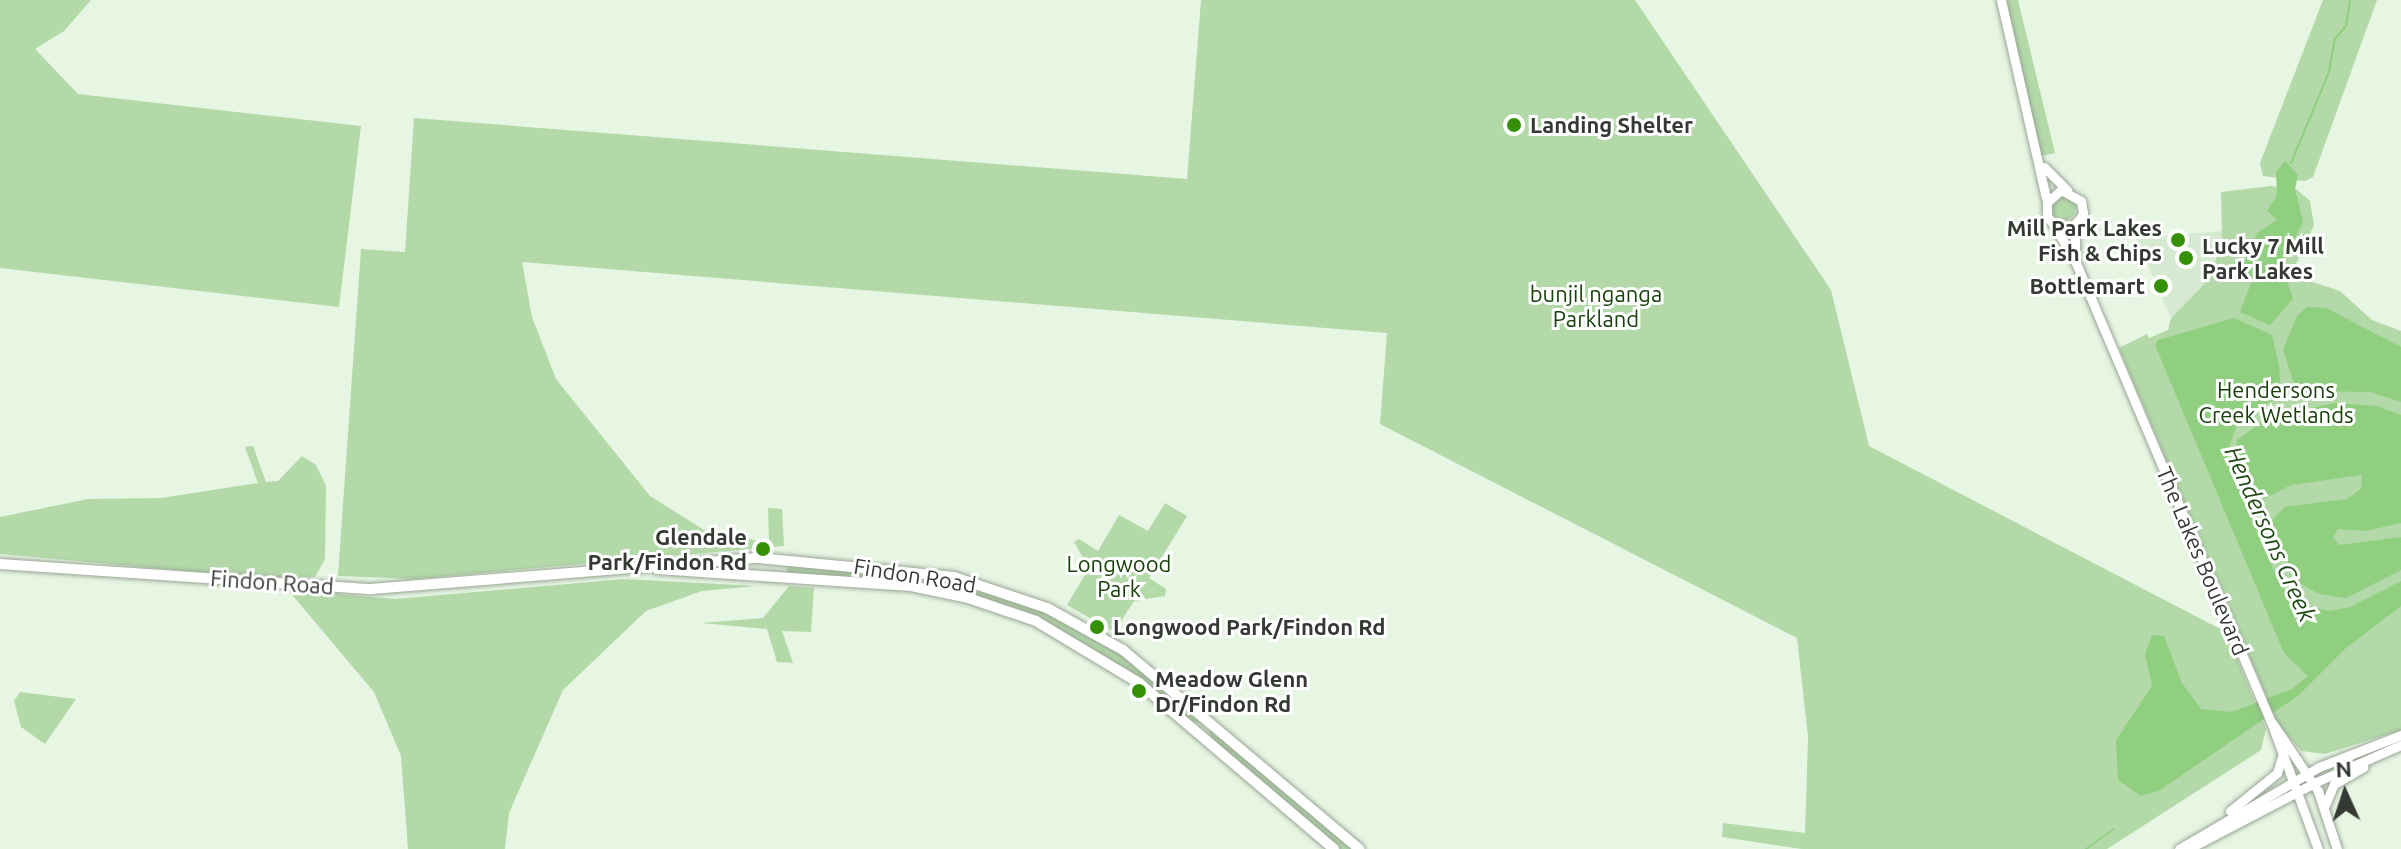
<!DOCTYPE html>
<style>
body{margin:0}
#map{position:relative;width:2401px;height:849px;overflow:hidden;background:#e7f5e3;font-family:Ubuntu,sans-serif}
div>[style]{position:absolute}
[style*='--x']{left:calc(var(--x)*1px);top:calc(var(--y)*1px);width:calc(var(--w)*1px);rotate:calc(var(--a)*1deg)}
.built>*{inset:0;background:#d6e9d1}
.green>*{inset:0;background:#b3d9a9}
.round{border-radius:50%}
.water>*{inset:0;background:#90cf7f}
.stream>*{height:2px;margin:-1px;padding:0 1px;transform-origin:1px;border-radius:1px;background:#90cf7f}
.roads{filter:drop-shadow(0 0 2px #99a695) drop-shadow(0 0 2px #99a695)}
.tertiary>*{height:9px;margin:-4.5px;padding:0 4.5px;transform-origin:4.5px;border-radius:4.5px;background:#fff}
.secondary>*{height:10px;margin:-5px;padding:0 5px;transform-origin:5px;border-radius:5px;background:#fff}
.dots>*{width:22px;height:22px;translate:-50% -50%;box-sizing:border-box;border:4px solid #fff;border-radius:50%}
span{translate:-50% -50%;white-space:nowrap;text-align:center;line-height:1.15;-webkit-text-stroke:6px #fff;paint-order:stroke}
.poi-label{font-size:22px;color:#343a33;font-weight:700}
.left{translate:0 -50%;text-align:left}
.right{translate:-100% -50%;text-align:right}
.park-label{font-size:22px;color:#18410a}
.street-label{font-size:22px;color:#343a33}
.water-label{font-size:24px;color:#204914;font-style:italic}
.north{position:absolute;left:2305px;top:753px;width:80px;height:80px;-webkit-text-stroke:6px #fff;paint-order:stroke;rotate:357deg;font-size:22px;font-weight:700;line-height:32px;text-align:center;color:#343a33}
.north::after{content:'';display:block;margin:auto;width:28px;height:36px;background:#343a33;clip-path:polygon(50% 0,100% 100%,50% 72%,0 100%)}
</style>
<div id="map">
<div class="built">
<div style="clip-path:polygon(2223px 231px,2210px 278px,2171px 318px,2136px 238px)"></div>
</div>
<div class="green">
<div style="clip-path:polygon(0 0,91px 0,64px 31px,35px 49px,78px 94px,361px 126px,339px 307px,0 268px)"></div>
<div style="clip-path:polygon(1201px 0,1635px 0,1831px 290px,1869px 446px,2226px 632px,2266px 729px,2261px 750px,2107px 849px,1802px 849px,1722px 837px,1723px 823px,1805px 833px,1808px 737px,1797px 638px,1380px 424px,1387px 333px,522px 262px,532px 317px,556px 379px,650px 496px,704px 530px,769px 543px,768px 508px,782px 509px,784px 546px,414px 579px,338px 576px,361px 249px,405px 252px,414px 118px,1187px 179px)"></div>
<div style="clip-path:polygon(2005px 0,2018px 0,2055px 153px,2041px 156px)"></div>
<div style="clip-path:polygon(2323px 0,2377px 0,2313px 177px,2305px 181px,2263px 176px,2260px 163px)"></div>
<div style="clip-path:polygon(2271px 186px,2296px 189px,2310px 201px,2314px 225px,2295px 266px,2298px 277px,2340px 291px,2372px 320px,2401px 331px,2401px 730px,2325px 754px,2301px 751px,2278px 724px,2119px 348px,2147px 334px,2149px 338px,2168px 330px,2171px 318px,2210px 278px,2222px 240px,2221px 192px)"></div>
<div class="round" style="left:2052px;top:196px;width:24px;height:24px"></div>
<div style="clip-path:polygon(253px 446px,266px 482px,278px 481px,302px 456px,316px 465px,326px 486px,325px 559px,315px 577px,263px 578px,0 554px,0 517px,88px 499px,161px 498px,258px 483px,245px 447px)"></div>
<div style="clip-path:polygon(1165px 503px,1187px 516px,1149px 578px,1166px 589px,1165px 596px,1134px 601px,1114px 632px,1067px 605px,1089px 568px,1074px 542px,1079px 539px,1098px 551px,1119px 515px,1148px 531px)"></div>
<div style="clip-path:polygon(787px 562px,919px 576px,909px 583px,787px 573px)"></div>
<div style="clip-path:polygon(931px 575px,1022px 600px,1109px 643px,1200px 723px,1191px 722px,1076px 639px,945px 589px,930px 581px)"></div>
<div style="clip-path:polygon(624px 579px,757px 586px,702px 591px,646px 611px,563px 690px,509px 813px,505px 849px,408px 849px,401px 756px,374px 692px,288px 590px,395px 599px)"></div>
<div style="clip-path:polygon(789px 586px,814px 588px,811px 632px,782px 631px,793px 663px,777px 662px,767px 629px,701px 623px,763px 618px)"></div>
<div style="clip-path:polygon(20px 692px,76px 699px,45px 744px,21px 727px,14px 701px)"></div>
<div style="clip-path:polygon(1213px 730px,1356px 849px,1337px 849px,1211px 739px,1209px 731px)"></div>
</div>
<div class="water">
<div style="clip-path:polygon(2285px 161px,2298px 175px,2295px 189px,2303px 222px,2282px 266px,2293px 299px,2270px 325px,2240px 312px,2253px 278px,2241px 271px,2257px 233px,2277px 220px,2267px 211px,2277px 195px,2276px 172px)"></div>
<div style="clip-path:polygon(2307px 307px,2326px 308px,2401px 347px,2401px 402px,2370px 392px,2307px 391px,2294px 383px,2283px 350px,2297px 316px)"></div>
<div style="clip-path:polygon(2234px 318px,2272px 335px,2279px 365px,2281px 396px,2239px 420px,2226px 455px,2280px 585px,2297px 603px,2330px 611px,2350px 607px,2401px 581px,2401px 606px,2346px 648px,2299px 695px,2160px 790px,2141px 796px,2118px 780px,2116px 740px,2152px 686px,2145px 654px,2152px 635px,2164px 636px,2182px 683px,2201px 709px,2232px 712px,2292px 689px,2308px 676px,2284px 653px,2155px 345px,2158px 340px)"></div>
<div style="clip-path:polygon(2335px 403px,2377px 406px,2401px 415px,2401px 523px,2366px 531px,2338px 529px,2333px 537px,2339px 545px,2401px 537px,2401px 570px,2346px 598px,2319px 594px,2297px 582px,2270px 522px,2285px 507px,2347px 499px,2361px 489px,2362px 475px,2291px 485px,2264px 499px,2235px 454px,2237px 440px,2271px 416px)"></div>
</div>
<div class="stream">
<div style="--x:2291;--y:163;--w:99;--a:-67.3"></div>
<div style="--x:2329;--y:72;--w:34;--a:-80"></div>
<div style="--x:2335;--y:39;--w:17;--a:-50"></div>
<div style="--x:2346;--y:26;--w:26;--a:-81"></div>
<div style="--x:2086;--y:849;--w:34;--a:-36"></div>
</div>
<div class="roads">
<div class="tertiary">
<div style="--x:2001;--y:0;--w:207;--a:77.2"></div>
<div style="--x:2044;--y:167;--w:33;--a:45"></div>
<div style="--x:2054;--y:225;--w:44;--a:59.9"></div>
<div style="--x:2076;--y:263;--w:499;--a:67"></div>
<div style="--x:2271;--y:722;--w:135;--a:69.7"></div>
<div style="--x:2075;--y:254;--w:21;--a:-90"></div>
<div style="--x:2075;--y:233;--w:17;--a:-69"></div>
<div style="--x:2081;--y:217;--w:4;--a:-63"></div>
<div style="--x:2083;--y:213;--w:12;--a:-99"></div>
<div style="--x:2081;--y:201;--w:23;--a:-151"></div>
<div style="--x:2061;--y:190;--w:18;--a:139"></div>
<div style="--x:2047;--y:202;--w:14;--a:90"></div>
<div style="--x:2047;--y:216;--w:11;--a:52"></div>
<div style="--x:2054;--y:225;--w:19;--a:3"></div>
<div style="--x:2073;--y:226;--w:12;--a:-48"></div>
<div style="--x:2273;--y:724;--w:81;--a:56.1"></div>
<div style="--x:2318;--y:791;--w:61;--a:71.9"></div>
<div style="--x:2325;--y:805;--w:23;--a:-67"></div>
<div style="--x:2334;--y:784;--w:34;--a:-30"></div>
<div style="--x:2230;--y:811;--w:60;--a:-39"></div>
<div style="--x:2277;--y:773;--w:17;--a:-73"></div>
<div style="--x:2179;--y:849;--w:162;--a:-30.4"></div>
<div style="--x:2319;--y:767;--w:88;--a:-21.3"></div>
<div style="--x:2188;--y:849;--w:142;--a:-27.6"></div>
<div style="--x:2314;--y:783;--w:95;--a:-23.6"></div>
</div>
<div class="secondary">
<div style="--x:0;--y:564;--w:372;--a:3.9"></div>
<div style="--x:371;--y:589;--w:388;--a:-4.6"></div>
<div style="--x:758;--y:558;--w:197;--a:5.5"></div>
<div style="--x:954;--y:577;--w:98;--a:18.4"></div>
<div style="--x:1047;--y:608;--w:87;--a:28.9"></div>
<div style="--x:1123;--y:650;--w:309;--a:40.1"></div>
<div style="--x:657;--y:569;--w:255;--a:3.8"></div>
<div style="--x:911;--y:586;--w:58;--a:11.9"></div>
<div style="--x:968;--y:598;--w:72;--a:18.7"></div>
<div style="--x:1036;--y:621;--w:120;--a:31"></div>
<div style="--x:1139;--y:683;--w:256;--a:40.4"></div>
</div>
</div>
<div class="dots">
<div style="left:1514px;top:125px;background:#349106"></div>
<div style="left:2178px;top:240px;background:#349106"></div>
<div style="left:2186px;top:258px;background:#349106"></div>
<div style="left:2161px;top:286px;background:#349106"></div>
<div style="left:763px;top:549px;background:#349106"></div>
<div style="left:1097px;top:627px;background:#349106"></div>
<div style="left:1139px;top:691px;background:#349106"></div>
</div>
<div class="poi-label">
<span class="left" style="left:1530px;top:125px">Landing Shelter</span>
<span class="right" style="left:2162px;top:240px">Mill Park Lakes<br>Fish &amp; Chips</span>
<span class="left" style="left:2202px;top:258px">Lucky 7 Mill<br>Park Lakes</span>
<span class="right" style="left:2145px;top:286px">Bottlemart</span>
<span class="right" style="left:747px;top:549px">Glendale<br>Park/Findon Rd</span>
<span class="left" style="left:1113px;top:627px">Longwood Park/Findon Rd</span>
<span class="left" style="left:1155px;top:691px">Meadow Glenn<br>Dr/Findon Rd</span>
</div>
<div class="park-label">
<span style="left:1596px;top:306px">bunjil nganga<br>Parkland</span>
<span style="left:2276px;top:402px">Hendersons<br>Creek Wetlands</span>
<span style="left:1119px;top:576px">Longwood<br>Park</span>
</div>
<div class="street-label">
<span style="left:2203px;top:561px;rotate:67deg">The Lakes Boulevard</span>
<span style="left:915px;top:575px;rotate:9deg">Findon Road</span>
<span style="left:272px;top:582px;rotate:4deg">Findon Road</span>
</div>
<div class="water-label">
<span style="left:2270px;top:534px;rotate:66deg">Hendersons Creek</span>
</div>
<div class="north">N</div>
</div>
